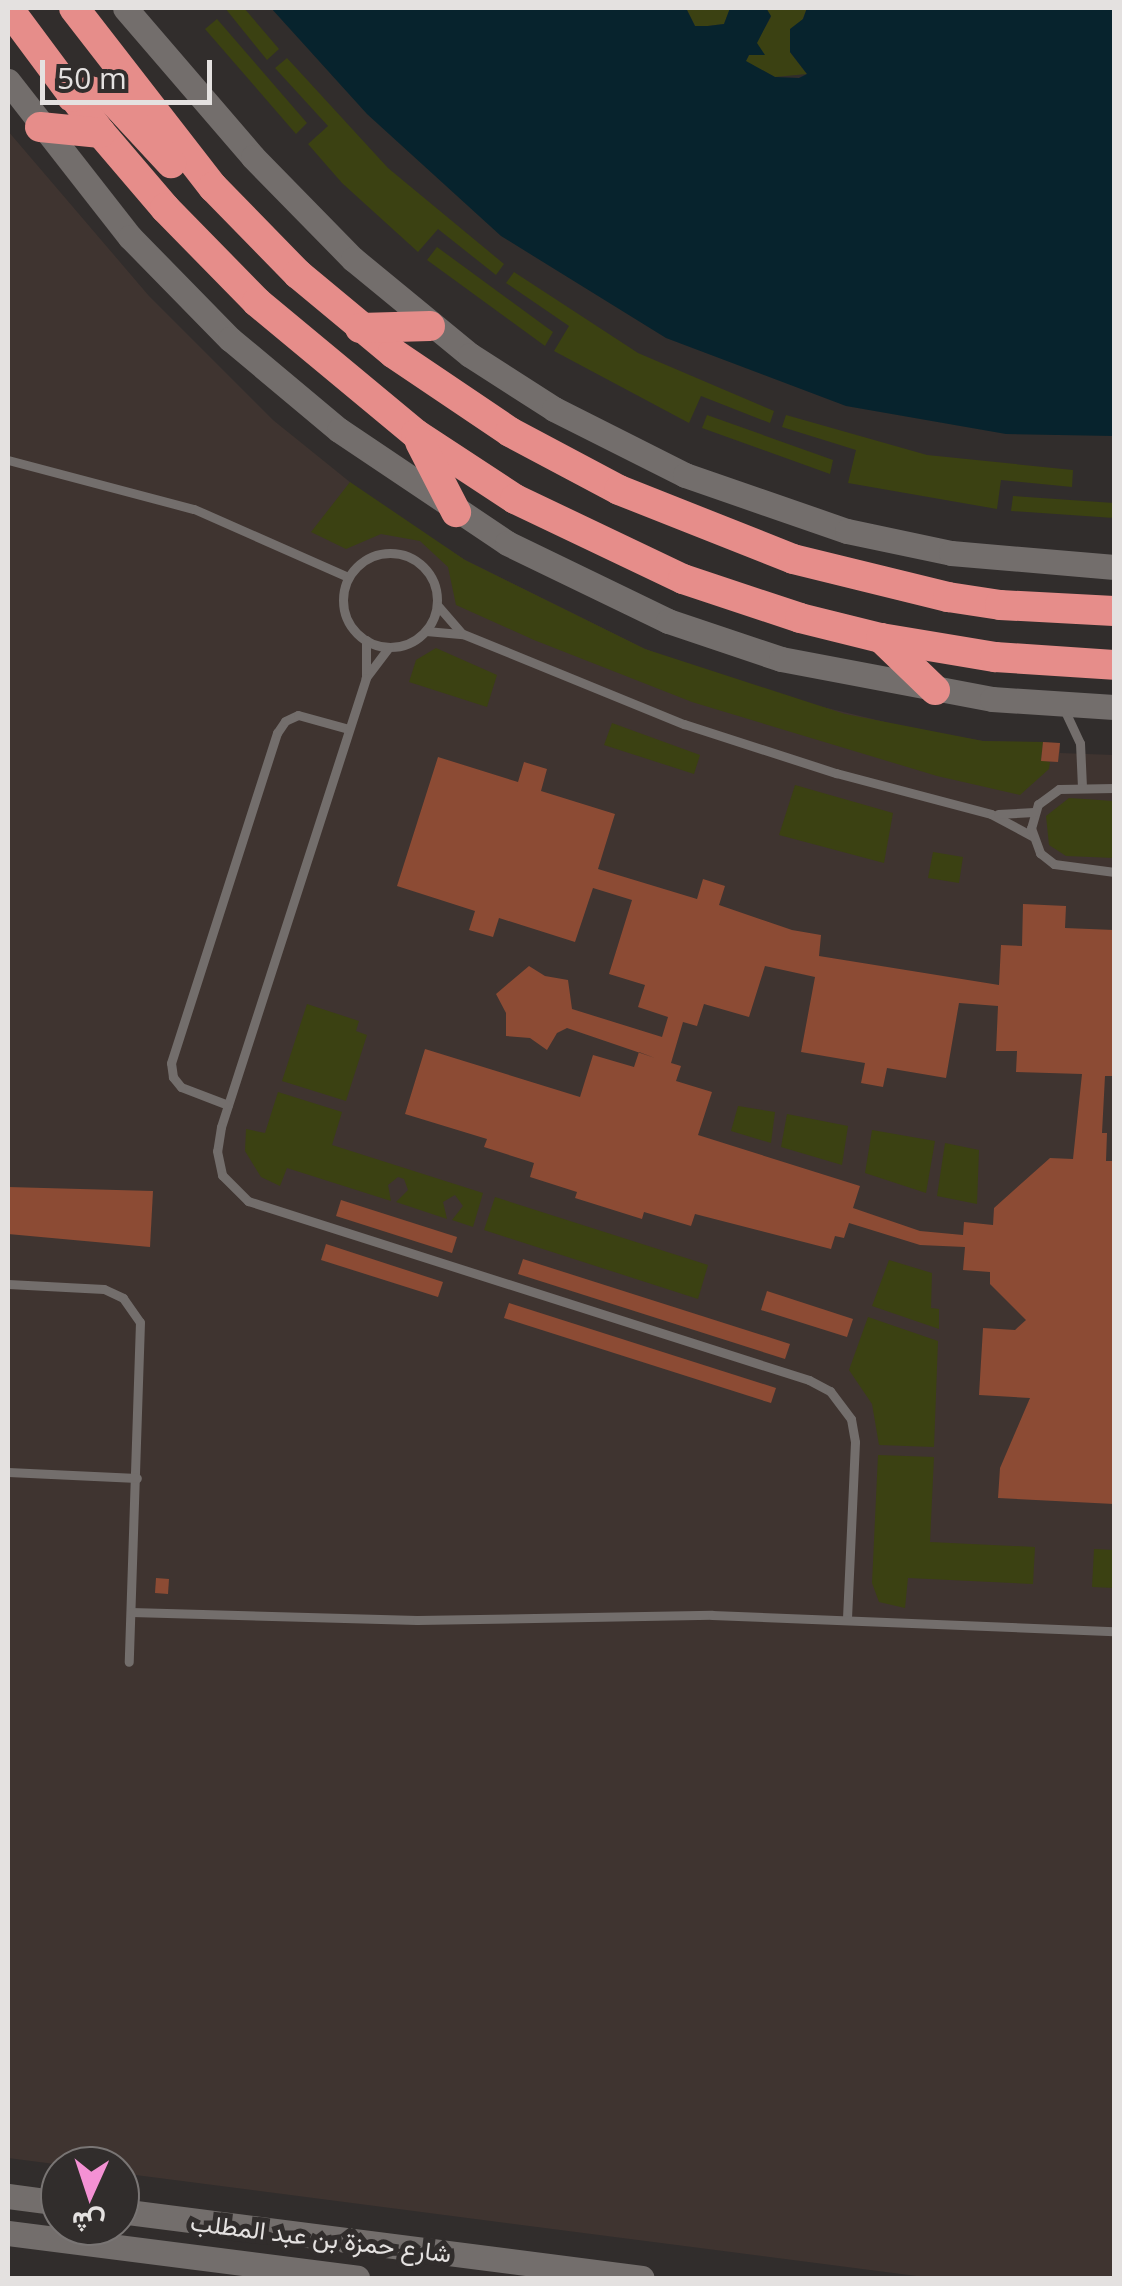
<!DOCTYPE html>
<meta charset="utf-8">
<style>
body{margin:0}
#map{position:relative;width:1122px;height:2286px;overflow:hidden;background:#312d2c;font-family:"Open Sans",Vazirmatn,sans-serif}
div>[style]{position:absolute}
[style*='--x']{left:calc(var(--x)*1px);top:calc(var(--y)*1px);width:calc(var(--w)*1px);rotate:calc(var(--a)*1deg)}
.built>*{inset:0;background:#3f3430}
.green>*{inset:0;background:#3b4112}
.water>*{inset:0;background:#07232d}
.building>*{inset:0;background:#8c4b34}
.lane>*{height:9px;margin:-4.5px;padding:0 4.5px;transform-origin:4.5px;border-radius:4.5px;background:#736e6c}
.lane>.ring{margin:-4.5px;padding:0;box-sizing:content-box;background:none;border:9px solid #736e6c;border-radius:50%}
.secondary>*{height:25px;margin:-12.5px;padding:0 12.5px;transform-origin:12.5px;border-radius:12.5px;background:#736e6c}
.highway>*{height:30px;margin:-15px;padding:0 15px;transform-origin:15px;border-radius:15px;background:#e68d8a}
span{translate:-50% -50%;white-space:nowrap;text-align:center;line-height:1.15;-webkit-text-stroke:10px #312d2c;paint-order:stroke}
.street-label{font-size:25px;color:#e4e1e0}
.frame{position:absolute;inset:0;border:10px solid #e4e1e0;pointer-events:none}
.north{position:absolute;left:40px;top:2146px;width:100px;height:100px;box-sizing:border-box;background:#312d2c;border:2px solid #797574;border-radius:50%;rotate:183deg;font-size:28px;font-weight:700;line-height:40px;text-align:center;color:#e4e1e0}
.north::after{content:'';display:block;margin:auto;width:35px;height:45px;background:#f491d4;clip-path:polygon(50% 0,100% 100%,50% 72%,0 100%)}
.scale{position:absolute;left:40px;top:60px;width:172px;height:45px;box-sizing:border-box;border:5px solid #e4e1e0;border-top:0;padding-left:12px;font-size:30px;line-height:35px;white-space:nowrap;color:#e4e1e0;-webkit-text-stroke:8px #312d2c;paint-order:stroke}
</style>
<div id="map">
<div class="built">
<div style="clip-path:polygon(8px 131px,149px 296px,273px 420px,366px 495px,465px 560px,645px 649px,777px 696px,914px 729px,983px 741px,1060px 743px,1060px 753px,1114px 755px,1114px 2278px,932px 2278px,120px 2173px,120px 2166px,70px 2166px,8px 2158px)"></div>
</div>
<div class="green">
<div style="clip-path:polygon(225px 8px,244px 8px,279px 49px,267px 60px)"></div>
<div style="clip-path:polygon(686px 8px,730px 8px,730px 9px,724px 24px,708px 26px,695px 26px)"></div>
<div style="clip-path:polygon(766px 8px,807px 8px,790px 52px,807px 74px,775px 77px,745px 62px,771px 17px)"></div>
<div style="clip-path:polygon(217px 19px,307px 123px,296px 134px,205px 29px)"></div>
<div style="clip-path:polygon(287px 58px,388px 168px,504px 264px,496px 275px,438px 229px,418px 252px,342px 183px,308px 144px,328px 126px,275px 68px)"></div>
<div style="clip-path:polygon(437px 247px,553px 332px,545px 346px,427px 260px)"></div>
<div style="clip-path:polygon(514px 272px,638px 353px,774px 411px,770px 423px,701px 396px,689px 423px,554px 351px,569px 326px,506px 283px)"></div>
<div style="clip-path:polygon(707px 415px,833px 460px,830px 474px,702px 428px)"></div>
<div style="clip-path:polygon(786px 415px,927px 455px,1073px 470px,1072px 487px,1001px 480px,997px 509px,848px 483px,856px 450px,782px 427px)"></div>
<div style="clip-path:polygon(350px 482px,465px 560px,645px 649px,845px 714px,983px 741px,1043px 742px,1041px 760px,1050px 762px,1049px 769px,1020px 795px,937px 776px,692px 702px,534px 640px,456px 605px,448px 567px,420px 541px,381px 534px,346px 549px,311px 532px)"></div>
<div style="clip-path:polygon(1013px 496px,1114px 503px,1114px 518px,1011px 511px)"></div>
<div style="clip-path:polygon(436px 648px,497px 675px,487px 707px,409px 682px,416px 660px)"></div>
<div style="clip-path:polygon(612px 723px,700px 755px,694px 774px,604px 745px)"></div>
<div style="clip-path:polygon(795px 785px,893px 813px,884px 863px,779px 835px)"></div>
<div style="clip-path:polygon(1069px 798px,1114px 801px,1114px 858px,1066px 856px,1049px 845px,1046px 816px)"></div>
<div style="clip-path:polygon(933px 852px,963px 857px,959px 883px,928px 878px)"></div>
<div style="clip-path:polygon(307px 1004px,359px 1021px,356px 1031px,367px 1035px,346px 1101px,282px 1081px)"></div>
<div style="clip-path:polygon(278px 1092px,342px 1112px,332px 1145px,483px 1193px,473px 1227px,452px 1220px,463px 1206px,455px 1195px,443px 1202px,447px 1219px,396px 1202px,408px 1190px,404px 1179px,398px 1177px,388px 1185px,391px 1201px,287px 1168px,280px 1186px,261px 1177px,245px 1151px,246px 1129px,265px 1133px)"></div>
<div style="clip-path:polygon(738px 1106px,775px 1112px,771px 1143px,731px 1131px)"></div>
<div style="clip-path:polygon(787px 1114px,848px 1126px,842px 1165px,781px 1147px)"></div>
<div style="clip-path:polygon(872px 1130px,935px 1141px,926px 1193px,865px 1173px)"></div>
<div style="clip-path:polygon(945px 1143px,979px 1150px,977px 1204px,937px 1196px)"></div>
<div style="clip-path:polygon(495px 1197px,708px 1265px,698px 1299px,484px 1230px)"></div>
<div style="clip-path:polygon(889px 1260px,932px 1273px,931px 1308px,939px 1309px,939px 1329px,872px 1306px)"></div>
<div style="clip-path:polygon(868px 1317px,938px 1341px,934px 1447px,879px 1445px,872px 1404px,849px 1370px)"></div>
<div style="clip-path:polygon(878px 1455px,934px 1457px,930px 1542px,1035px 1547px,1033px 1584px,908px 1578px,905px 1608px,879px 1602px,872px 1583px)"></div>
<div style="clip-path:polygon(1094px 1549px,1114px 1550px,1114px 1588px,1092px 1587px)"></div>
</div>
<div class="water">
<div style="clip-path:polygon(271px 8px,686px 8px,695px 26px,708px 26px,724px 24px,730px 8px,766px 8px,771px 16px,757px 43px,765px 55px,749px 55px,746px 61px,775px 77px,799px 78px,807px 74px,790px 52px,790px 29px,803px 19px,807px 8px,1114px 8px,1114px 436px,1006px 434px,846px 406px,666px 338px,501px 236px,367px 114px)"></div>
</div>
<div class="building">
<div style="clip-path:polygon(1043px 742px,1060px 743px,1058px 762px,1041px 761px)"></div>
<div style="clip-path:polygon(evenodd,438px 757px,518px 782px,524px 762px,547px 769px,541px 791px,615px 814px,598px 869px,697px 899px,703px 879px,725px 886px,719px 905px,792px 930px,821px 935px,819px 956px,999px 985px,1001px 945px,1022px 946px,1023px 904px,1066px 906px,1065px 928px,1114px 930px,1114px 1076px,1105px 1076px,1102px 1133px,1107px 1133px,1106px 1161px,1114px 1161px,1114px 1504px,998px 1498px,1000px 1468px,1030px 1398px,979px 1395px,983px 1328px,1015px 1330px,1026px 1320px,990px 1284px,990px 1272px,963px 1270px,965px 1247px,920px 1245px,849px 1223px,844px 1238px,835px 1236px,831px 1249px,695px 1214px,691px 1226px,644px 1212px,642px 1219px,575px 1198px,577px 1192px,530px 1177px,534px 1163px,484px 1147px,487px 1139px,405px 1114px,425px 1049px,580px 1097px,593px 1055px,634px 1067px,639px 1052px,655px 1058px,567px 1028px,557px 1033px,547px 1050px,530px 1038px,506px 1036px,506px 1013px,496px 994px,529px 966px,545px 976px,568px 980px,572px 1009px,662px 1037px,668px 1017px,638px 1007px,645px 985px,609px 974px,632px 900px,593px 888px,575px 942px,499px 918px,493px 937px,469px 930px,475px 911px,397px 886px,438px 757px,765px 966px,815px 977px,801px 1052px,865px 1063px,861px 1083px,883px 1087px,887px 1068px,946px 1078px,959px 1003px,998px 1006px,996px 1051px,1017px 1051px,1016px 1072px,1082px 1074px,1073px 1159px,1050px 1158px,994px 1208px,993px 1225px,964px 1222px,963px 1235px,920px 1231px,853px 1208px,860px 1186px,698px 1135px,712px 1092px,676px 1081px,681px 1066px,671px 1063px,683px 1022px,697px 1026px,704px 1004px,749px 1017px,765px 966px)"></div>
<div style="clip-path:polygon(8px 1187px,153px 1191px,150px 1247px,8px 1234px)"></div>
<div style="clip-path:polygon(341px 1200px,457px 1237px,452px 1253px,336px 1216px)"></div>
<div style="clip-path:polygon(326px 1244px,443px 1282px,438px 1297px,321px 1260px)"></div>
<div style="clip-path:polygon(523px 1259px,790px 1344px,785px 1359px,518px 1274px)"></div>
<div style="clip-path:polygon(767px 1291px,853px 1319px,847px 1337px,761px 1310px)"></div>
<div style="clip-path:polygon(509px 1303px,776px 1388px,771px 1403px,504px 1318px)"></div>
<div style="clip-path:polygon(156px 1578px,169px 1579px,168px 1594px,155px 1593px)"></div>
</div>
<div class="lane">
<div style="--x:8;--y:460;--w:192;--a:14.8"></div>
<div style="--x:194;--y:509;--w:168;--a:23.8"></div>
<div class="ring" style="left:343px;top:553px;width:85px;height:85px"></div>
<div style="--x:438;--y:606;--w:35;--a:49"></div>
<div style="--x:426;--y:631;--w:37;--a:5"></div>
<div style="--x:463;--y:634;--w:239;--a:22.2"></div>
<div style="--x:684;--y:724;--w:160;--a:17.9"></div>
<div style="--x:836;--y:773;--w:160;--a:14.8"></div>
<div style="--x:991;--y:814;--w:47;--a:28.2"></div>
<div style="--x:366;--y:640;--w:35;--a:90"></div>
<div style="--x:389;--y:647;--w:39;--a:127"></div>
<div style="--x:366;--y:678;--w:472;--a:107.9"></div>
<div style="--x:221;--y:1127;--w:24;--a:99"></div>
<div style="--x:217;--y:1151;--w:25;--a:78"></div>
<div style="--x:222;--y:1175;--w:37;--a:45"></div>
<div style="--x:248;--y:1201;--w:589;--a:17.7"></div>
<div style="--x:809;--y:1380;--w:24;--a:28"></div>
<div style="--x:830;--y:1391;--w:35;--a:53"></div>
<div style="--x:851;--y:1419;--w:23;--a:80"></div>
<div style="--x:855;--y:1442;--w:178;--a:92.6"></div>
<div style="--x:1064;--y:709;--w:38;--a:65"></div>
<div style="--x:1080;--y:743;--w:44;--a:87.4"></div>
<div style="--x:1114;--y:788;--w:55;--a:179"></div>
<div style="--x:1059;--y:789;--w:26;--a:144"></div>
<div style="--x:1038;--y:804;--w:25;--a:106"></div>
<div style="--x:1031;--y:828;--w:27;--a:70"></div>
<div style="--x:1040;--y:853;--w:18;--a:38"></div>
<div style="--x:1054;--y:864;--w:61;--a:7.6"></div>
<div style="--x:998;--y:814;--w:36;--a:-3"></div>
<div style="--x:228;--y:1105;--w:50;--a:-159"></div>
<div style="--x:181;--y:1087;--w:13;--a:-129"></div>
<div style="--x:173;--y:1077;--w:14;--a:-98"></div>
<div style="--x:171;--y:1063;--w:347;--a:-72.2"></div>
<div style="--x:277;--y:733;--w:14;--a:-56"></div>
<div style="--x:285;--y:721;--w:14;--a:-25"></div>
<div style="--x:298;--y:715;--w:53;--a:15.4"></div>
<div style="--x:8;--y:1284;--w:96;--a:3"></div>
<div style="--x:104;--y:1289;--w:21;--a:25"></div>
<div style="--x:123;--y:1298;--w:29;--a:55"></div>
<div style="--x:140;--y:1322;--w:340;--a:91.9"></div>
<div style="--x:8;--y:1472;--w:129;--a:2.7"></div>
<div style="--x:131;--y:1612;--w:286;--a:1.6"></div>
<div style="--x:417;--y:1620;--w:295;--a:-1"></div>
<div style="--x:712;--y:1615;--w:402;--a:2.3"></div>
</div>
<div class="secondary">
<div style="--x:125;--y:8;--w:196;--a:49.3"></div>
<div style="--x:253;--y:157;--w:143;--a:45.6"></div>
<div style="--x:353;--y:259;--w:151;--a:39.4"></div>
<div style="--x:470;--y:355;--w:100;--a:32.7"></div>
<div style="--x:554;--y:409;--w:147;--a:26.7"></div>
<div style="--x:685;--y:475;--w:171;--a:19.1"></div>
<div style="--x:847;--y:531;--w:106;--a:11.9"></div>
<div style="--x:951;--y:553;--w:164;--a:4.9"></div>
<div style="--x:8;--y:81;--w:198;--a:52"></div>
<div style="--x:130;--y:237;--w:143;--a:45.6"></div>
<div style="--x:230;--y:339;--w:142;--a:39.9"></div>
<div style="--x:339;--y:430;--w:202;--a:33.9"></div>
<div style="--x:507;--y:543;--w:179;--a:25.8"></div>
<div style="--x:668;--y:621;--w:119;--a:18.6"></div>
<div style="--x:781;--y:659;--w:215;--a:10.7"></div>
<div style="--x:992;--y:699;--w:122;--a:3.8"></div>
<div style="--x:8;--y:2196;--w:52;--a:7.7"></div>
<div style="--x:120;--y:2211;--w:526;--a:7.31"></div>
<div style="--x:8;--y:2233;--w:352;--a:7.3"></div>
</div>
<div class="highway">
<div style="--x:8;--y:8;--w:156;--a:53.4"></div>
<div style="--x:101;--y:133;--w:99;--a:49.5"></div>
<div style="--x:165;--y:208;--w:132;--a:45.6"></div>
<div style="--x:257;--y:302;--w:207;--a:39.7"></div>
<div style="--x:416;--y:434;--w:118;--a:33.3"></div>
<div style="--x:515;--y:499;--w:186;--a:25.5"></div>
<div style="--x:683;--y:579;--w:123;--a:18.4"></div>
<div style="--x:800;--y:618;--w:83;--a:13.9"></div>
<div style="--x:881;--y:638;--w:116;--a:9.5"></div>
<div style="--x:995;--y:657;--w:119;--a:3.8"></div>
<div style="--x:74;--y:8;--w:227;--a:52.2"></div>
<div style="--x:213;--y:187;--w:122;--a:45.7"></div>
<div style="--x:298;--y:274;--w:124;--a:39.7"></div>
<div style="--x:393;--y:353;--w:141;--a:34"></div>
<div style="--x:510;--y:432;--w:123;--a:28"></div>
<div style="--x:619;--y:490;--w:187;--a:21.6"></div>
<div style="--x:793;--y:559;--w:160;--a:13.8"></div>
<div style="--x:948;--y:597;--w:53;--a:8.7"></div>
<div style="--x:1000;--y:605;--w:114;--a:3"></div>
<div style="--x:72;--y:97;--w:19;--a:-18"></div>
<div style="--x:90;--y:91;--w:18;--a:13"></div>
<div style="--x:108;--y:95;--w:93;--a:47.2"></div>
<div style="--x:40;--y:127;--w:61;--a:5.6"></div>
<div style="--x:360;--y:328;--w:70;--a:-1.6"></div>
<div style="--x:420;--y:442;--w:79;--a:62.8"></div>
<div style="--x:881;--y:638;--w:75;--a:43.9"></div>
</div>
<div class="street-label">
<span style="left:321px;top:2237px;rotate:7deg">شارع حمزة بن عبد المطلب</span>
</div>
<div class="frame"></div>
<div class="north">ش</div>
<div class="scale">50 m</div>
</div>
